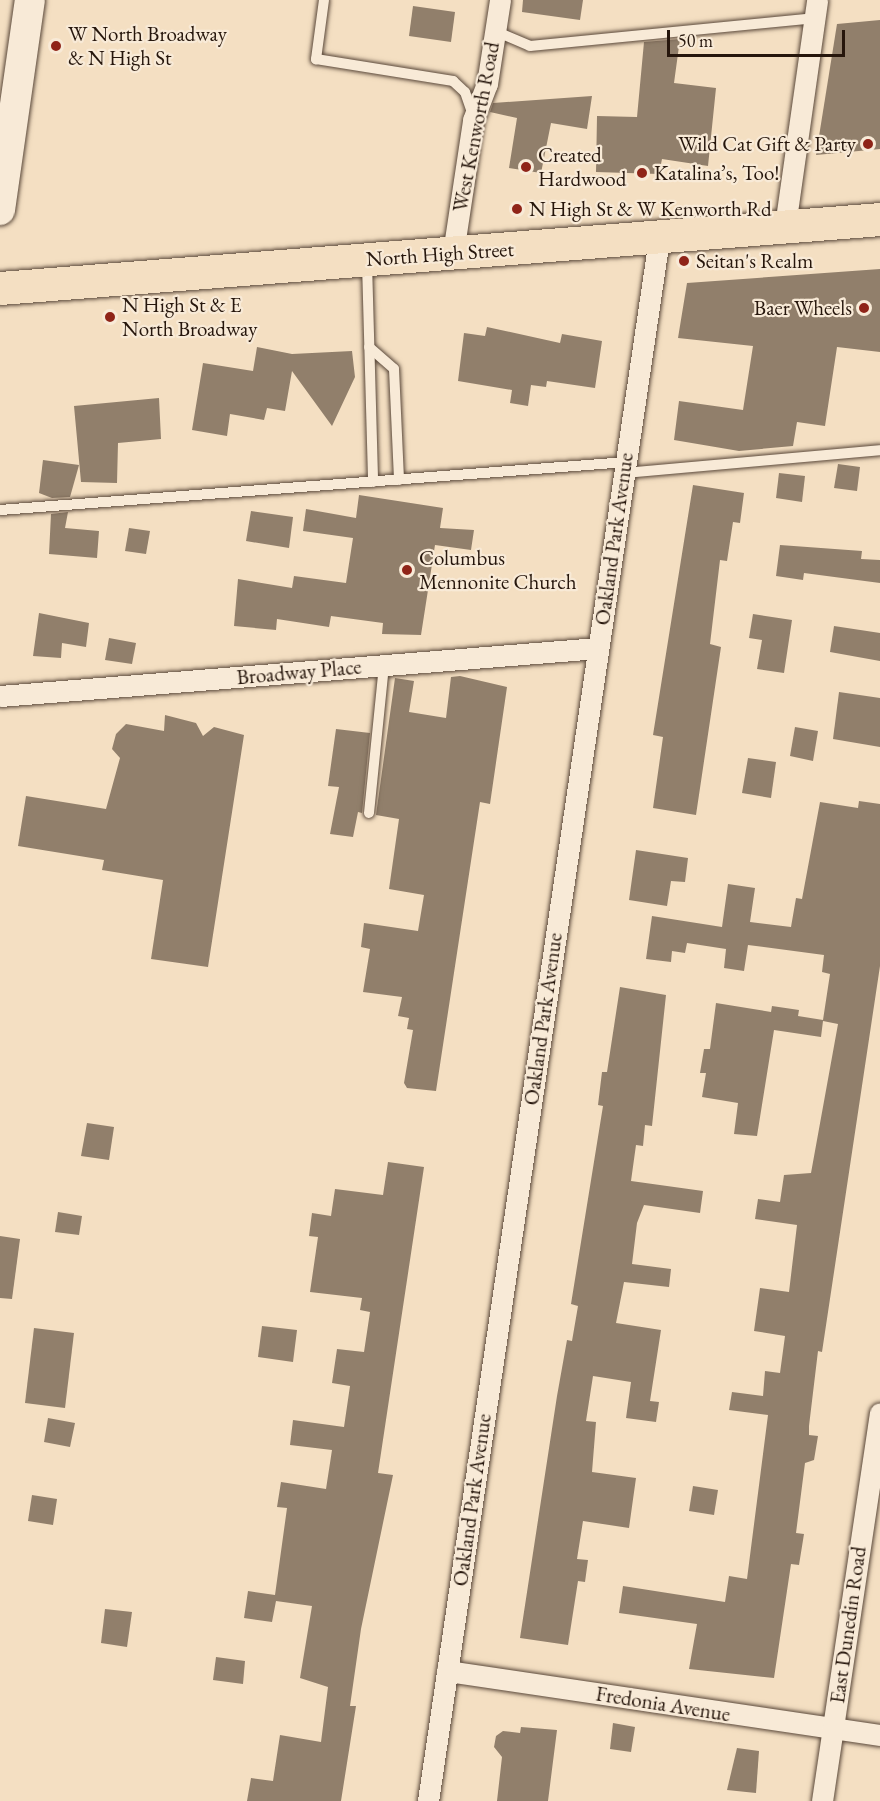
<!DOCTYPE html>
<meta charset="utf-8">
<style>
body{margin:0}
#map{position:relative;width:880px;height:1801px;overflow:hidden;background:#f4dfc2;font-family:"EB Garamond",serif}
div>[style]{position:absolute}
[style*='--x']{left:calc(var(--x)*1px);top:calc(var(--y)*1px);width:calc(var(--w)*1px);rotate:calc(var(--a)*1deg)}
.building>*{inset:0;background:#917f6b}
.roads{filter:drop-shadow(0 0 2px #5a483a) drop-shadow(0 0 2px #5a483a)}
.lane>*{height:10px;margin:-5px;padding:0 5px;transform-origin:5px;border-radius:5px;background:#f8ead7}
.street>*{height:21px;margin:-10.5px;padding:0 10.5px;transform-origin:10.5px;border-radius:10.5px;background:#f8ead7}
.secondary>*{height:30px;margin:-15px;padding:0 15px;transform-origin:15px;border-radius:15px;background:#f8ead7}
.primary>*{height:33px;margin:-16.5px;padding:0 16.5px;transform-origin:16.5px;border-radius:16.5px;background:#f4dfc2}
.dots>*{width:16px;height:16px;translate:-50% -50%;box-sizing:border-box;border:3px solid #f8ead7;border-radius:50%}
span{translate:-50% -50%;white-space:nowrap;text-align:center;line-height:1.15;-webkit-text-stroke:4.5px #f8ead7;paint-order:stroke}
.poi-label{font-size:21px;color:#26160c}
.left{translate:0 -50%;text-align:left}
.right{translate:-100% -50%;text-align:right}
.street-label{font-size:21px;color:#26160c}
.scale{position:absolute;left:667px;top:30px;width:178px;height:27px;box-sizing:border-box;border:3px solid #26160c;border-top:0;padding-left:8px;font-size:18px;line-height:21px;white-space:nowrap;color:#26160c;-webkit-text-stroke:4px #f8ead7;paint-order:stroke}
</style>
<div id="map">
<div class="building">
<div style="clip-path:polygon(523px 0,583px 0,580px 20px,522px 12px)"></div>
<div style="clip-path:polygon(413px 6px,455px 12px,451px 42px,409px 36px)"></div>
<div style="clip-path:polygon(880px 20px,880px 149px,816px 155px,837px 24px)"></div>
<div style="clip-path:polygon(680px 39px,674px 83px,716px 88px,708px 166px,662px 159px,659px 174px,596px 172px,597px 116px,637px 117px,644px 42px)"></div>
<div style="clip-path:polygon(592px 96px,587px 129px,551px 123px,541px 173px,509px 168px,517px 118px,490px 112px,493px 103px)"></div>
<div style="clip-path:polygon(880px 269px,880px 352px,837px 347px,825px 426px,797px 422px,793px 446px,739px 451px,674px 440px,679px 401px,743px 410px,753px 346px,678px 338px,687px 283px)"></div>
<div style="clip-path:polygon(487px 327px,560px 343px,562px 334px,602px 341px,595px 388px,547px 381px,546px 387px,531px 385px,528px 406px,510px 403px,512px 390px,458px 381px,464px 333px,485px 336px)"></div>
<div style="clip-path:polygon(257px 347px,292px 354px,352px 351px,355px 377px,332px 426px,292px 371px,285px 411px,267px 408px,264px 420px,230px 414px,227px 436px,192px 430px,203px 363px,253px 371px)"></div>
<div style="clip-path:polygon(159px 398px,161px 439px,118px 443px,117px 483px,81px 482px,74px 406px)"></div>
<div style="clip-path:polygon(43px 460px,79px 465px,70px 497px,52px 498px,39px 493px)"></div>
<div style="clip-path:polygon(838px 464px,860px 467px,857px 491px,834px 488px)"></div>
<div style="clip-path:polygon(779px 473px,805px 476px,802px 502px,776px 498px)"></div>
<div style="clip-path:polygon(693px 485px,744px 493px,740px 523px,733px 522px,727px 561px,720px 560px,710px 644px,721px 647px,696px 815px,653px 808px,663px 737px,653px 735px)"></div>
<div style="clip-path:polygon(359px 495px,443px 508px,440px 528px,474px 530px,471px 550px,435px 545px,421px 635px,382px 634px,383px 623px,331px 616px,329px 627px,277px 619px,276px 630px,234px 626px,238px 579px,292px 588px,294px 576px,346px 583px,353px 538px,303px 531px,306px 509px,356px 518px)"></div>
<div style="clip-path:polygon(251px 511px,293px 517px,289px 548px,246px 541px)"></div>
<div style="clip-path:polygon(68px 512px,65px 528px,99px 531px,97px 558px,49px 554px,51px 514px)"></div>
<div style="clip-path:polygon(129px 528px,150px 531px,146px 554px,125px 551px)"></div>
<div style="clip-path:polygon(780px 545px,862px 551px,861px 559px,880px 560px,880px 583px,804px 573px,803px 580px,776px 576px)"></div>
<div style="clip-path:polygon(39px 613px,89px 623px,86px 647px,62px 643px,61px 658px,33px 656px)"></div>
<div style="clip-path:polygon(753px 614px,792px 620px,784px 673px,757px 669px,762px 640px,749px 638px)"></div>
<div style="clip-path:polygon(834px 626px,880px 633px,880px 661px,830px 652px)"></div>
<div style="clip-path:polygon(109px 638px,136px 643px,132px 664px,105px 660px)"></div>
<div style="clip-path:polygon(460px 676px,507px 687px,490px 804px,480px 802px,436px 1091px,407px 1088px,404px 1083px,413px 1030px,407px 1029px,409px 1018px,398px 1016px,402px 997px,363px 992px,370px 949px,361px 947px,364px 923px,418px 931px,424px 895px,389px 889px,399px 819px,376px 815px,395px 678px,414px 681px,409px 712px,446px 718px,451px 677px)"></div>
<div style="clip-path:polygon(839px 692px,880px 698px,880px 747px,833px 739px)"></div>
<div style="clip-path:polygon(165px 715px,196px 723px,203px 736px,214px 727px,244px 735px,208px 967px,151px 959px,163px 880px,102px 870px,104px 860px,18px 846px,26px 796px,106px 809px,120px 758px,112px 749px,116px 734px,126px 724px,164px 731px)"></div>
<div style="clip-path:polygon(795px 727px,818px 731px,813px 761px,790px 756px)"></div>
<div style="clip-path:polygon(336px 729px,370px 733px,362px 813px,358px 812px,353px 837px,330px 834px,339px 787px,328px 786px)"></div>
<div style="clip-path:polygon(748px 758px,776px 762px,771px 798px,742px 793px)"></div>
<div style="clip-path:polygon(859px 801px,880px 804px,880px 966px,822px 1352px,818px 1351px,809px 1426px,809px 1435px,818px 1436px,814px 1460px,805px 1463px,796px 1533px,804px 1534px,799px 1565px,791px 1564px,774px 1678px,689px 1669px,697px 1624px,619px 1613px,623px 1586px,725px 1602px,729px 1576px,747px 1579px,768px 1415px,729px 1410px,732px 1392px,763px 1396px,765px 1371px,780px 1373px,785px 1336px,754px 1331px,760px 1288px,789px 1292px,797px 1225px,755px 1219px,758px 1199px,780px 1202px,784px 1175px,811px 1173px,838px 1024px,823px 1021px,821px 1037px,774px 1030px,757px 1136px,734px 1134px,738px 1103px,702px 1097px,706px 1073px,700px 1073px,704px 1049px,710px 1049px,716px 1003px,771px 1012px,772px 1006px,799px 1010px,798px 1016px,823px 1020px,830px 974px,822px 972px,824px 955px,748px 945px,744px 971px,724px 968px,726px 949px,687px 943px,685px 953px,672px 951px,671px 962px,646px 959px,652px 916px,722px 927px,728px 884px,755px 888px,750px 922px,791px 927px,796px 898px,802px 899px,820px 802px,858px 808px)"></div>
<div style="clip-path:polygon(636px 850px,688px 858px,685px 882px,671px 881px,667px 906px,629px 900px)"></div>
<div style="clip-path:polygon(620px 987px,666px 995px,652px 1126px,645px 1125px,643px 1146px,636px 1145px,631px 1181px,703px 1191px,700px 1213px,644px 1205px,637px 1223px,632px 1264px,671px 1269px,669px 1287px,624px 1282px,616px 1323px,661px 1330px,650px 1401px,659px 1402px,656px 1422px,626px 1418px,631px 1382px,593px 1376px,586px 1421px,596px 1422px,592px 1472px,636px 1478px,629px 1528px,583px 1521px,577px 1559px,588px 1560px,585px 1582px,578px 1581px,568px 1645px,520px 1638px,557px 1396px,567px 1340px,572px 1341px,578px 1306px,571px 1304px,603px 1106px,598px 1105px,602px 1072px,607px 1072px)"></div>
<div style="clip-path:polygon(87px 1123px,114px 1127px,109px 1160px,81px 1156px)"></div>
<div style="clip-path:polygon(388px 1162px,424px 1167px,378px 1473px,393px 1475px,361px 1629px,350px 1706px,356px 1706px,341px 1801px,247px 1801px,251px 1778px,273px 1781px,280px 1735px,321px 1742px,328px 1687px,300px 1678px,312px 1606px,276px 1601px,272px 1622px,244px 1618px,248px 1591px,275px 1595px,287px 1508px,277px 1507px,281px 1482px,326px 1489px,332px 1450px,290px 1445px,293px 1420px,344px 1427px,350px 1386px,332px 1383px,337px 1349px,364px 1352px,370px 1312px,360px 1310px,362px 1298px,310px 1292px,318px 1237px,309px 1236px,312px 1213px,331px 1216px,335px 1189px,383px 1195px)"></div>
<div style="clip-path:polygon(58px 1212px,82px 1216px,79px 1235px,55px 1232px)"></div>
<div style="clip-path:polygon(0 1236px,20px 1239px,12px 1299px,0 1298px)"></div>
<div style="clip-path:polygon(262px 1326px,297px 1330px,293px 1362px,258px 1357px)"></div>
<div style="clip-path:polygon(34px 1328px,74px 1333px,65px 1408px,25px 1403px)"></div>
<div style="clip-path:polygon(48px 1418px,75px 1423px,70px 1447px,44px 1442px)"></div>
<div style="clip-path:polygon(693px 1486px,718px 1490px,714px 1515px,689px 1511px)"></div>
<div style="clip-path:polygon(32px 1495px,57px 1499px,53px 1525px,28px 1521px)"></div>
<div style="clip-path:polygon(105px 1609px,132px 1612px,127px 1647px,101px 1643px)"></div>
<div style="clip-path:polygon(216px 1657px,245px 1661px,243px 1684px,213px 1680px)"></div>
<div style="clip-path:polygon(613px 1723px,635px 1727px,631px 1752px,610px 1749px)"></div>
<div style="clip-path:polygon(521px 1727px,557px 1730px,548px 1801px,497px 1801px,502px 1757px,494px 1747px,496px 1736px,503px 1731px,520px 1733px)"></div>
<div style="clip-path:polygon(737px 1748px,759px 1751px,756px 1793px,727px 1790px)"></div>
</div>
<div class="roads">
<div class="lane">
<div style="--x:324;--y:0;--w:60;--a:97.7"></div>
<div style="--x:316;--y:59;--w:139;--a:9.1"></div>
<div style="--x:453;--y:81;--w:16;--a:43"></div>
<div style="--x:465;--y:92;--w:21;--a:71"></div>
<div style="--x:495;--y:31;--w:38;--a:23"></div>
<div style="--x:530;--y:46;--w:285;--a:-5.6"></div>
<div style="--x:367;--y:263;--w:219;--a:88.4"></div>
<div style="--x:369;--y:347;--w:33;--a:41"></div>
<div style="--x:394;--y:369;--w:111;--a:87.4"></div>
<div style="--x:624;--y:473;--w:257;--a:-5.1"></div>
<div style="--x:0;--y:510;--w:628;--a:-4.38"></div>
<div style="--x:369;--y:813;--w:149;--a:-84.2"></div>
</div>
<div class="street">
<div style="--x:785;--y:226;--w:228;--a:-81.9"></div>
<div style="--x:453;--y:253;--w:134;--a:-81.4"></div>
<div style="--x:473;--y:120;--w:39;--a:-69"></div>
<div style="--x:487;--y:84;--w:85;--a:-81.2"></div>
<div style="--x:0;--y:696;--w:600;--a:-4.59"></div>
<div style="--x:447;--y:1671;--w:438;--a:8.4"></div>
<div style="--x:428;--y:1801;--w:1580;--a:-81.59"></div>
<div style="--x:822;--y:1801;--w:392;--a:-81.5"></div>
</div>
<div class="secondary">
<div style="--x:0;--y:210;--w:212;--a:-81.9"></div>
</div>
<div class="primary">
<div style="--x:0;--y:288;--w:883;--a:-4.48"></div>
</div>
</div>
<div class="dots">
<div style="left:56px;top:46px;background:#8f2418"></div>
<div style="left:868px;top:144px;background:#8f2418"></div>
<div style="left:526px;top:167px;background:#8f2418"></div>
<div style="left:642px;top:173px;background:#8f2418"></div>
<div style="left:517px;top:209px;background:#8f2418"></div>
<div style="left:684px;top:261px;background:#8f2418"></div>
<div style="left:864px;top:308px;background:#8f2418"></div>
<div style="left:110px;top:317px;background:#8f2418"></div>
<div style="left:407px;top:570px;background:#8f2418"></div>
</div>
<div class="poi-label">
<span class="left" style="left:68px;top:46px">W North Broadway<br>&amp; N High St</span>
<span class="right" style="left:856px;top:144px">Wild Cat Gift &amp; Party</span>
<span class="left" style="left:538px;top:167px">Created<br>Hardwood</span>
<span class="left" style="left:654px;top:173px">Katalina’s, Too!</span>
<span class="left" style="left:529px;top:209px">N High St &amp; W Kenworth Rd</span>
<span class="left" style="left:696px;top:261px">Seitan's Realm</span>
<span class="left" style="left:122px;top:317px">N High St &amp; E<br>North Broadway</span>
<span class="right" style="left:852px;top:308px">Baer Wheels</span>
<span class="left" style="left:419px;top:570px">Columbus<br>Mennonite Church</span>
</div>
<div class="street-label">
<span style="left:476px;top:127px;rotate:-79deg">West Kenworth Road</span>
<span style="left:440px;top:254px;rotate:-4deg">North High Street</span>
<span style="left:614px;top:539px;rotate:-82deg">Oakland Park Avenue</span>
<span style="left:299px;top:672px;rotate:-5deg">Broadway Place</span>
<span style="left:543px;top:1019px;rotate:-82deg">Oakland Park Avenue</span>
<span style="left:472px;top:1500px;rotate:-82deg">Oakland Park Avenue</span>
<span style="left:848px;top:1625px;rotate:-82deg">East Dunedin Road</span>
<span style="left:663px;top:1704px;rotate:9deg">Fredonia Avenue</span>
</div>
<div class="scale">50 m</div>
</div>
